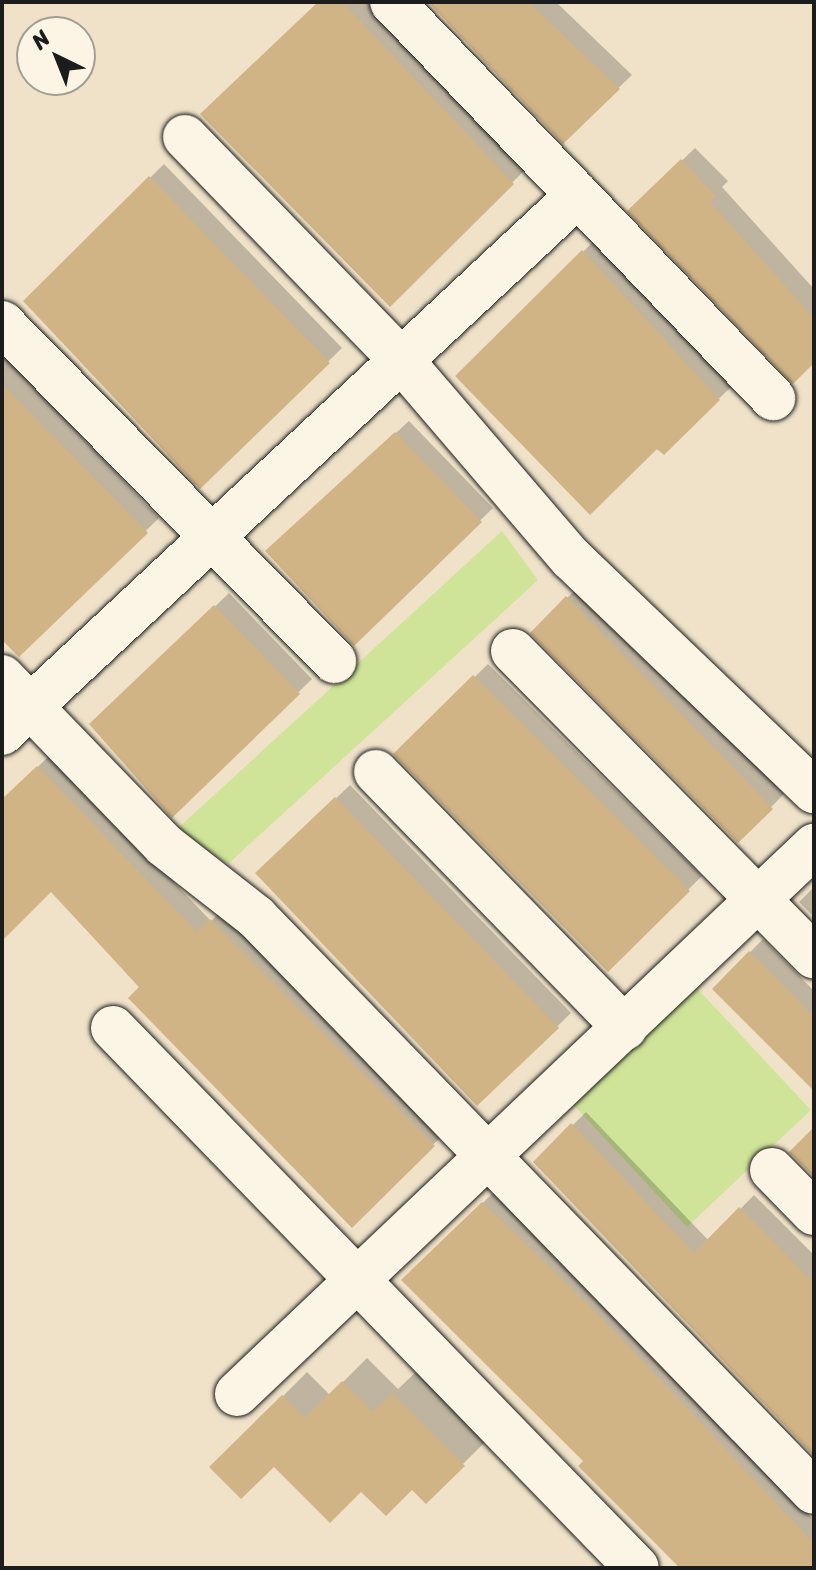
<!DOCTYPE html>
<style>
body{margin:0}
#map{position:relative;width:816px;height:1570px;overflow:hidden;background:#efe2c8;font-family:Sriracha,sans-serif}
div>[style]{position:absolute}
[style*='--x']{left:calc(var(--x)*1px);top:calc(var(--y)*1px);width:calc(var(--w)*1px);rotate:calc(var(--a)*1deg)}
.green>*{inset:0;background:#cfe499}
.shadow>*{inset:0;background:#0003}
.building>*{inset:0;background:#d1b486}
.roads{filter:drop-shadow(0 0 2px #1c1c1c) drop-shadow(0 0 2px #1c1c1c)}
.minor>*{height:44px;margin:-22px;padding:0 22px;transform-origin:22px;border-radius:22px;background:#fcf5e5}
span{translate:-50% -50%;white-space:nowrap;text-align:center;line-height:1.15;-webkit-text-stroke:6px #fcf5e5;paint-order:stroke}
.frame{position:absolute;inset:0;border:4px solid #1c1c1c;pointer-events:none}
.north{position:absolute;left:16px;top:16px;width:80px;height:80px;box-sizing:border-box;background:#fcf5e5;border:2px solid #a29e95;border-radius:50%;rotate:317deg;font-size:22px;font-weight:700;line-height:32px;text-align:center;color:#1c1c1c}
.north::after{content:'';display:block;margin:auto;width:28px;height:36px;background:#1c1c1c;clip-path:polygon(50% 0,100% 100%,50% 72%,0 100%)}
</style>
<div id="map">
<div class="green">
<div style="clip-path:polygon(502px 531px,538px 580px,228px 864px,176px 830px)"></div>
<div style="clip-path:polygon(692px 983px,811px 1110px,687px 1227px,568px 1099px)"></div>
</div>
<div class="shadow">
<div style="clip-path:polygon(320px 2px,368px 2px,526px 169px,390px 304px)"></div>
<div style="clip-path:polygon(430px 2px,556px 2px,632px 75px,563px 141px)"></div>
<div style="clip-path:polygon(695px 148px,728px 181px,722px 187px,814px 289px,814px 360px,630px 211px)"></div>
<div style="clip-path:polygon(164px 164px,342px 348px,200px 486px,26px 301px)"></div>
<div style="clip-path:polygon(597px 238px,732px 386px,664px 452px,458px 376px)"></div>
<div style="clip-path:polygon(2px 353px,159px 518px,19px 654px,2px 637px)"></div>
<div style="clip-path:polygon(409px 421px,493px 508px,354px 644px,281px 538px)"></div>
<div style="clip-path:polygon(581px 584px,784px 794px,738px 841px,532px 633px)"></div>
<div style="clip-path:polygon(229px 593px,312px 679px,173px 815px,92px 725px)"></div>
<div style="clip-path:polygon(488px 664px,702px 876px,608px 969px,396px 754px)"></div>
<div style="clip-path:polygon(51px 754px,211px 921px,225px 907px,447px 1131px,352px 1225px,51px 889px,2px 938px,2px 802px)"></div>
<div style="clip-path:polygon(350px 785px,571px 1013px,478px 1104px,258px 873px)"></div>
<div style="clip-path:polygon(814px 887px,814px 917px,799px 902px)"></div>
<div style="clip-path:polygon(763px 939px,814px 991px,814px 1088px,714px 989px)"></div>
<div style="clip-path:polygon(586px 1112px,709px 1241px,754px 1195px,814px 1255px,814px 1448px,536px 1162px)"></div>
<div style="clip-path:polygon(496px 1190px,814px 1520px,814px 1568px,680px 1568px,581px 1466px,586px 1461px,404px 1280px)"></div>
<div style="clip-path:polygon(367px 1358px,398px 1389px,418px 1370px,487px 1440px,426px 1501px,412px 1487px,361px 1489px,274px 1464px,212px 1467px,307px 1372px,330px 1395px)"></div>
</div>
<div class="building">
<div style="clip-path:polygon(318px 2px,342px 2px,514px 184px,390px 307px,200px 114px)"></div>
<div style="clip-path:polygon(428px 2px,528px 2px,620px 89px,563px 144px)"></div>
<div style="clip-path:polygon(681px 159px,716px 196px,710px 202px,814px 318px,814px 363px,793px 384px,627px 211px)"></div>
<div style="clip-path:polygon(149px 176px,330px 363px,200px 489px,23px 301px)"></div>
<div style="clip-path:polygon(582px 250px,720px 400px,664px 455px,657px 449px,590px 515px,455px 376px)"></div>
<div style="clip-path:polygon(2px 384px,148px 533px,19px 657px,2px 640px)"></div>
<div style="clip-path:polygon(395px 432px,482px 522px,354px 646px,265px 551px)"></div>
<div style="clip-path:polygon(566px 596px,773px 809px,738px 843px,530px 633px)"></div>
<div style="clip-path:polygon(214px 605px,300px 694px,172px 818px,89px 724px)"></div>
<div style="clip-path:polygon(473px 675px,690px 891px,608px 972px,393px 754px)"></div>
<div style="clip-path:polygon(37px 766px,197px 932px,210px 919px,435px 1146px,352px 1228px,128px 998px,139px 987px,51px 892px,2px 941px,2px 799px)"></div>
<div style="clip-path:polygon(335px 797px,559px 1028px,477px 1106px,255px 873px)"></div>
<div style="clip-path:polygon(749px 951px,814px 1017px,814px 1091px,712px 989px)"></div>
<div style="clip-path:polygon(571px 1123px,694px 1253px,739px 1207px,814px 1283px,814px 1456px,533px 1162px)"></div>
<div style="clip-path:polygon(814px 1127px,814px 1177px,789px 1152px)"></div>
<div style="clip-path:polygon(482px 1202px,593px 1309px,814px 1543px,814px 1568px,680px 1568px,578px 1466px,583px 1461px,401px 1280px)"></div>
<div style="clip-path:polygon(342px 1381px,373px 1412px,392px 1393px,465px 1466px,426px 1504px,412px 1490px,386px 1516px,361px 1492px,330px 1523px,274px 1467px,241px 1499px,209px 1467px,282px 1395px,305px 1418px)"></div>
</div>
<div class="roads">
<div class="minor">
<div style="--x:392;--y:2;--w:550;--a:46.11"></div>
<div style="--x:185;--y:137;--w:310;--a:45.9"></div>
<div style="--x:401;--y:360;--w:261;--a:49.4"></div>
<div style="--x:571;--y:558;--w:337;--a:43.8"></div>
<div style="--x:2;--y:323;--w:474;--a:45.5"></div>
<div style="--x:513;--y:651;--w:429;--a:45.4"></div>
<div style="--x:2;--y:677;--w:233;--a:46"></div>
<div style="--x:164;--y:845;--w:117;--a:38"></div>
<div style="--x:256;--y:917;--w:801;--a:45.86"></div>
<div style="--x:2;--y:733;--w:788;--a:-43.05"></div>
<div style="--x:376;--y:772;--w:357;--a:45.8"></div>
<div style="--x:113;--y:1028;--w:752;--a:45.86"></div>
<div style="--x:772;--y:1170;--w:60;--a:45.7"></div>
<div style="--x:237;--y:1394;--w:796;--a:-43.52"></div>
</div>
</div>
<div class="frame"></div>
<div class="north">N</div>
</div>
